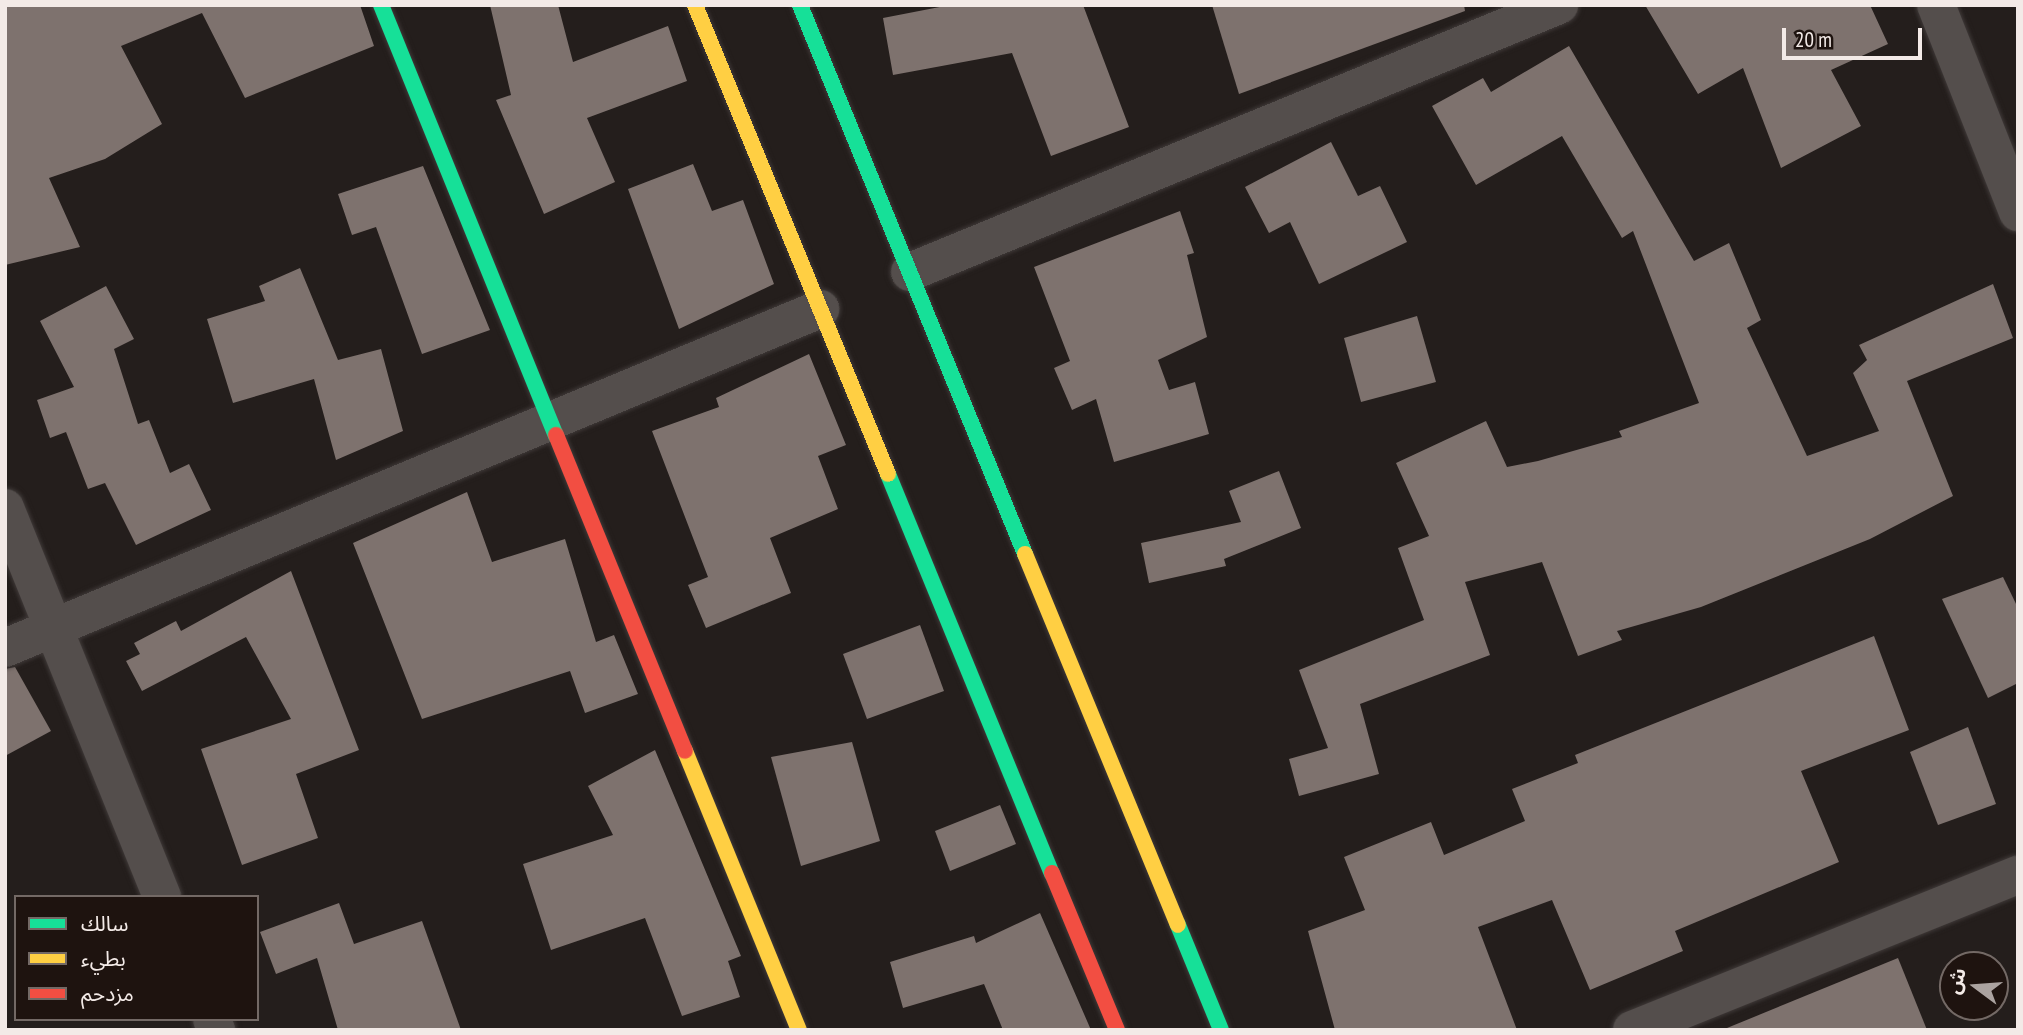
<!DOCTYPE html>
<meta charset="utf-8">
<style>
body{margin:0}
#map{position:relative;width:2023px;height:1035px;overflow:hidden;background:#241e1c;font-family:"PT Sans Narrow","Noto Sans Arabic",sans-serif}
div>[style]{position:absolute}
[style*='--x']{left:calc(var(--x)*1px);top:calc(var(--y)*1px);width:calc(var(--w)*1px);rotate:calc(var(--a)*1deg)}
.building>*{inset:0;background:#7e726e}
.roads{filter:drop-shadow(0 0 2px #3f3938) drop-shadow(0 0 2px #3f3938)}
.street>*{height:38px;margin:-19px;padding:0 19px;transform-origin:19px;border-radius:19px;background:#544e4c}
.fast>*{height:16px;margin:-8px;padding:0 8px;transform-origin:8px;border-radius:8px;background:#16e098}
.slow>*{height:16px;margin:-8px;padding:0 8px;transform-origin:8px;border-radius:8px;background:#ffcf43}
.jam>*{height:16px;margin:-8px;padding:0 8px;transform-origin:8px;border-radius:8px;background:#f24e42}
span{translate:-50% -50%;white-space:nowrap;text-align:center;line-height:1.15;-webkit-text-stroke:7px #1e130f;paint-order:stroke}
.frame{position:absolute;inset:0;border:7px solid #f3eae7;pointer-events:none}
.legend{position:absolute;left:14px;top:895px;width:245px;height:126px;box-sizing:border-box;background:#1e130f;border:2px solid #736965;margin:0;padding:9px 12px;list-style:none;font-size:21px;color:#f3eae7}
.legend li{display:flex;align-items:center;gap:14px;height:35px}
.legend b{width:35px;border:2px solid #736965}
.north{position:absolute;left:1939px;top:951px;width:70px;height:70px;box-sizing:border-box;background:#1e130f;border:2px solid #736965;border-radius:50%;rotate:286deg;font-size:19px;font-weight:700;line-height:28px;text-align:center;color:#f3eae7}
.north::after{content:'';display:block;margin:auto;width:24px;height:32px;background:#aba3a0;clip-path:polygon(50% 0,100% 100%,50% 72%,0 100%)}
.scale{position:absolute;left:1782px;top:28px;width:140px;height:32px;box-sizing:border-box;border:4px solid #f3eae7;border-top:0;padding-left:9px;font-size:21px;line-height:24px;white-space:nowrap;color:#f3eae7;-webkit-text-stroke:5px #1e130f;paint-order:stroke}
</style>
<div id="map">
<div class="building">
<div style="clip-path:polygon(5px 5px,360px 5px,374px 46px,245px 98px,202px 13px,121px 46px,162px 124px,105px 159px,49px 178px,80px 247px,5px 265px)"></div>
<div style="clip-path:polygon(490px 5px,558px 5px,573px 62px,668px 26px,687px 81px,587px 118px,615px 182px,544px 214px,496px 100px,511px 95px)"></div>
<div style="clip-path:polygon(950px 5px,1083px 5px,1129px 127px,1051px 156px,1012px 53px,893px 75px,883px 18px)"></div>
<div style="clip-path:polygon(1212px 5px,1464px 5px,1465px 11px,1239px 94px)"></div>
<div style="clip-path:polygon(1645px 5px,1870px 5px,1888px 44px,1831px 70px,1861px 126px,1781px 168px,1743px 68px,1698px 94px)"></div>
<div style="clip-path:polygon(1569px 46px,1694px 261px,1729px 243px,1761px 320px,1747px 328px,1807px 456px,1879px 431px,1853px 373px,1867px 360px,1859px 345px,1993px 284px,2013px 338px,1907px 381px,1953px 496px,1870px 539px,1701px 607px,1617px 631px,1622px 640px,1578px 656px,1542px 562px,1465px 582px,1490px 655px,1360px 704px,1379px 774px,1299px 796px,1289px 759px,1328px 748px,1299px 670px,1424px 620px,1398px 548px,1429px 536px,1396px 463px,1486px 421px,1507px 467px,1538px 461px,1622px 437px,1619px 431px,1699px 403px,1633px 231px,1622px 238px,1562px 136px,1476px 185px,1432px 106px,1483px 78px,1491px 92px)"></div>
<div style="clip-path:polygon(1331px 142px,1358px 196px,1380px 186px,1407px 242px,1319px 284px,1290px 222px,1269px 233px,1245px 187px)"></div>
<div style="clip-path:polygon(693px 164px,712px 211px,743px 200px,774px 284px,679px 329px,628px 189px)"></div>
<div style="clip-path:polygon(423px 166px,490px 330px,422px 354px,376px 227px,352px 235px,338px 194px)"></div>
<div style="clip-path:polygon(1180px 211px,1194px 253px,1187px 255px,1207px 337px,1158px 360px,1169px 390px,1195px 382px,1209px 434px,1114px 462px,1096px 399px,1072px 410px,1054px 368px,1070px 361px,1034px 267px)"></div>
<div style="clip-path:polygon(300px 268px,338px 360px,381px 349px,403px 431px,336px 460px,314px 379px,233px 403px,207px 319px,265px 301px,259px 286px)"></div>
<div style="clip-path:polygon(106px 286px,134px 339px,114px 349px,138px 424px,149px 420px,170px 473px,189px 464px,211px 510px,136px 545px,105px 483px,88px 489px,66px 432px,50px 438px,37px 400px,74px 387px,40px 321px)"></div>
<div style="clip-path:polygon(1417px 316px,1436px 382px,1361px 402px,1344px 338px)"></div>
<div style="clip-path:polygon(809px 354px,846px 445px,818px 456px,838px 509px,770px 538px,791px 593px,706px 628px,688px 585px,708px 577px,652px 431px,719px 407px,716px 398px)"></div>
<div style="clip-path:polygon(1279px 471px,1301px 528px,1224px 559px,1226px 566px,1149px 583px,1141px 543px,1241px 522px,1229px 491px)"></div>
<div style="clip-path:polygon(467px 492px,492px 562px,565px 539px,596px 642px,614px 635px,638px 694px,585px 713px,570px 671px,422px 719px,353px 543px)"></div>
<div style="clip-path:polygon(291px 571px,359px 750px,296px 774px,318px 838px,242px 865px,201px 749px,291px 719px,246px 637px,142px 691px,126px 661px,140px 654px,134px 643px,176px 621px,181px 631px)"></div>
<div style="clip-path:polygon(2003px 577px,2018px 608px,2018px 683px,1988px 698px,1942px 599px)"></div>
<div style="clip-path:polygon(920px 625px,944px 691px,867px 719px,843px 654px)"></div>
<div style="clip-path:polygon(1874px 636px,1909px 730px,1801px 771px,1839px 862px,1675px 931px,1683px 951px,1590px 990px,1552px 900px,1478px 927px,1517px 1030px,1335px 1030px,1308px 931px,1365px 910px,1344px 857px,1431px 822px,1444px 855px,1525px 821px,1512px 789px,1578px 763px,1575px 755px)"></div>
<div style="clip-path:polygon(15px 667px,51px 731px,5px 756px,5px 669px)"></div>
<div style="clip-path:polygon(1968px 727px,1996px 804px,1938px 825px,1910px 752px)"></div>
<div style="clip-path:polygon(852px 742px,880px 841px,801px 866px,771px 757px)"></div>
<div style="clip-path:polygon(655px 750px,741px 956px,728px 961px,740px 997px,682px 1016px,645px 918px,551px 950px,523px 864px,613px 835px,588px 786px)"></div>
<div style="clip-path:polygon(1000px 805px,1016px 844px,950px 871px,935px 831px)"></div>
<div style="clip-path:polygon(339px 903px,354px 944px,422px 921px,461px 1030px,338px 1030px,317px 958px,276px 974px,260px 932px)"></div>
<div style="clip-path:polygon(1040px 913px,1091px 1030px,1003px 1030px,984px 984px,903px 1008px,890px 962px,974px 936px,976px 943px)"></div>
<div style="clip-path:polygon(1898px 958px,1927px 1030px,1728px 1030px,1727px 1028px)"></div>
</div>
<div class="roads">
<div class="street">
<div style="--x:1936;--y:5;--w:223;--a:68.4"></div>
<div style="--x:910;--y:272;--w:702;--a:-22.36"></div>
<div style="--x:5;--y:508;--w:419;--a:68"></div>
<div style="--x:5;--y:648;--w:883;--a:-22.58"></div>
<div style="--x:212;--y:1019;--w:12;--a:70"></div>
<div style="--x:1632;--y:1030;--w:416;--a:-21.9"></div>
</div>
<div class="fast">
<div style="--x:381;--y:5;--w:464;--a:67.9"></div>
<div style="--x:800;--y:5;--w:593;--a:67.71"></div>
<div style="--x:888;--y:474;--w:431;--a:67.7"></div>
<div style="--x:1178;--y:925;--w:113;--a:67.7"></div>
</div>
<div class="slow">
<div style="--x:695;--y:5;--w:507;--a:67.63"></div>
<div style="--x:1025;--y:554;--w:401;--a:67.6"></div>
<div style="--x:685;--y:751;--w:301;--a:67.8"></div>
</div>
<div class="jam">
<div style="--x:556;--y:435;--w:341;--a:67.8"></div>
<div style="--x:1052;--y:873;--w:170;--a:67.5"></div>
</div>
</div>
<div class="frame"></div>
<ul class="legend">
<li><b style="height:9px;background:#16e098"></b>سالك</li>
<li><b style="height:9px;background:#ffcf43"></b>بطيء</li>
<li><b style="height:9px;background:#f24e42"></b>مزدحم</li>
</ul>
<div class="north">ش</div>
<div class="scale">20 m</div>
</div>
